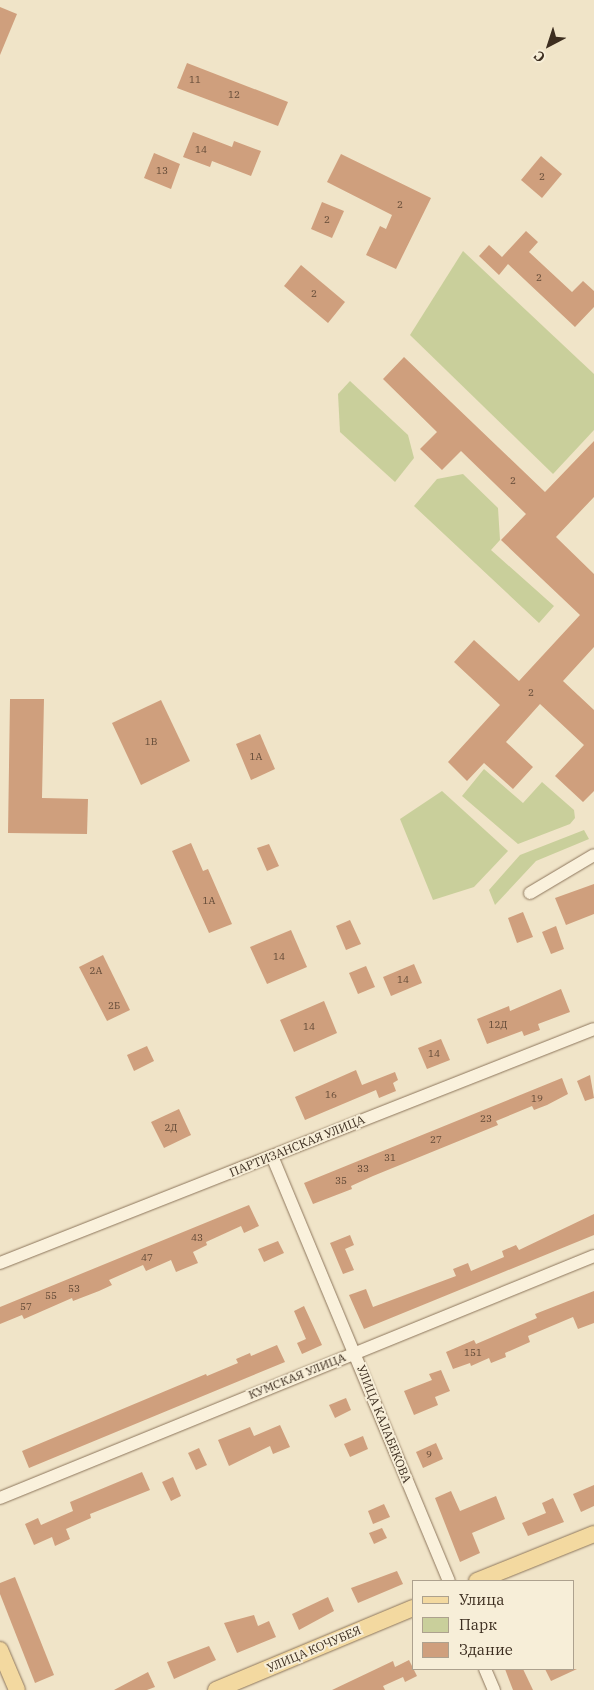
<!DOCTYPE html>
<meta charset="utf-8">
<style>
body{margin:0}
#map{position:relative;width:594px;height:1690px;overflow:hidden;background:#f0e4c8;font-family:"IBM Plex Serif",serif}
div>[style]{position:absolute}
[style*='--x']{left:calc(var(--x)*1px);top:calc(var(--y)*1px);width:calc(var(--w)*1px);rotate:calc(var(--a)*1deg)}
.green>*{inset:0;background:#c9cf9b}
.building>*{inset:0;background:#cf9f7d}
.roads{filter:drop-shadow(0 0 1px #8d765c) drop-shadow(0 0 1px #8d765c)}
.minor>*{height:12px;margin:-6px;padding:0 6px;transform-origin:6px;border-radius:6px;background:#faf1dc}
.major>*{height:16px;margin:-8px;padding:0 8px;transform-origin:8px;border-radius:8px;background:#f3d9a0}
span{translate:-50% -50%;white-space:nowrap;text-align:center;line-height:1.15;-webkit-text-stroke:4px #f7eed8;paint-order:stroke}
.number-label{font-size:10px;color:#624a37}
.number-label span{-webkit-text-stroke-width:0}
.street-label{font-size:12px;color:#3d2e20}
.legend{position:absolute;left:412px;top:1580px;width:162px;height:90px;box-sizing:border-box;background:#f7eed8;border:1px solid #ada18e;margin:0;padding:6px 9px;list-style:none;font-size:15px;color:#3d2e20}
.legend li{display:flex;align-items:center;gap:10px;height:25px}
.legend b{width:25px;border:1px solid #ada18e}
.north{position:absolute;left:524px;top:20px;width:50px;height:50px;-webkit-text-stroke:4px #f7eed8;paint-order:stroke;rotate:220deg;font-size:14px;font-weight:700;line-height:20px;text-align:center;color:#3d2e20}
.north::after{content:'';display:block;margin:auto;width:18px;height:22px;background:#3d2e20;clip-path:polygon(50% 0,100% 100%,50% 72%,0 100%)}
</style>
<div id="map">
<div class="green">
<div style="clip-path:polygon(463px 251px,594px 374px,594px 430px,553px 474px,410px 335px)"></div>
<div style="clip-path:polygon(350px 381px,408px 435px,414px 458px,395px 482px,340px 432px,338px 394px)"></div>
<div style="clip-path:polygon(463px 474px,498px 508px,500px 540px,491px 550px,554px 606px,539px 623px,414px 506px,437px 479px)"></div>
<div style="clip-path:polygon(484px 769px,523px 803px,542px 782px,574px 810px,575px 818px,570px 824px,518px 844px,462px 796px)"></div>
<div style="clip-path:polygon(442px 791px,508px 851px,474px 887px,433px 900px,400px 819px)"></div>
<div style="clip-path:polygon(584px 830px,589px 839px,536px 861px,495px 905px,489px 890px,520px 855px)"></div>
</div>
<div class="building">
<div style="clip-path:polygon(0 7px,17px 14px,0 55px)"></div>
<div style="clip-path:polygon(187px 63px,288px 102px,278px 126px,177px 88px)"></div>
<div style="clip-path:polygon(193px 132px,232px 147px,234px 141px,261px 151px,251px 176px,212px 161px,210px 167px,183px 157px)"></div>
<div style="clip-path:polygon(154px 153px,180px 164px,171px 189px,144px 178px)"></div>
<div style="clip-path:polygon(341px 154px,431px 198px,396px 269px,366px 255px,380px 226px,386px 229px,392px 215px,327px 182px)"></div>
<div style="clip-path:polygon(541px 156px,562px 174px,542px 198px,521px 180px)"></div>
<div style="clip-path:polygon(322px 202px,344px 211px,332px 238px,311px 229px)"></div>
<div style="clip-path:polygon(526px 231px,538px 242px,529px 252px,572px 292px,583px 281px,594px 291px,594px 307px,575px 327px,508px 264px,499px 275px,479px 256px,489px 245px,502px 257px)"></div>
<div style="clip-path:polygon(301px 265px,345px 302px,328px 323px,284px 286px)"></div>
<div style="clip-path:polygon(404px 357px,545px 492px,594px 441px,594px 497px,556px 537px,594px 574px,594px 647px,563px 681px,594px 710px,594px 791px,583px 802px,555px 776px,584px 745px,540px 704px,506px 742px,533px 767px,513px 789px,484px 763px,467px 781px,448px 762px,500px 705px,454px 662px,474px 640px,519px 681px,580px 615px,501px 540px,526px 514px,461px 451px,442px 470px,420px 449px,437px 432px,383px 379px)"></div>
<div style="clip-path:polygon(10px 699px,44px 699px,42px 798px,88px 799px,87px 834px,8px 833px)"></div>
<div style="clip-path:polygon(161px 700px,190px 761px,141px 785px,112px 723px)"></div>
<div style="clip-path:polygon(260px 734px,275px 769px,251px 780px,236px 744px)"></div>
<div style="clip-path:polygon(191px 843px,203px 871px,208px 869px,232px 924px,209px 933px,172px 851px)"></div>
<div style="clip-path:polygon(269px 844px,279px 866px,267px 871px,257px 848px)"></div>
<div style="clip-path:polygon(594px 884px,594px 914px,566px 925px,555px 898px)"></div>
<div style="clip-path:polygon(523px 912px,533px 937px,517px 943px,508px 918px)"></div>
<div style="clip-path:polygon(350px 920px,361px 944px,346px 950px,336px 926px)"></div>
<div style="clip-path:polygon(556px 926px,564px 949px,551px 954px,542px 932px)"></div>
<div style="clip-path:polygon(291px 930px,307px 967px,267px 984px,250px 947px)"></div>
<div style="clip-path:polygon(103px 955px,130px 1010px,107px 1021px,79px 967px)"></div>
<div style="clip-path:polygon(414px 964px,422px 983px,391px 996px,383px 977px)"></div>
<div style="clip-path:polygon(366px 966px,375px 987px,358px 994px,349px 973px)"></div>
<div style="clip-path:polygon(561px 989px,570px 1012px,538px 1024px,540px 1030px,524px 1036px,522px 1031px,487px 1044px,477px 1019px,509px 1006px,510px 1011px)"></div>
<div style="clip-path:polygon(324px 1001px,337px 1033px,294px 1052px,280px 1020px)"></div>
<div style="clip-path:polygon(441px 1039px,450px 1060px,427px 1069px,418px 1048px)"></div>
<div style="clip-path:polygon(147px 1046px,154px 1061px,134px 1071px,127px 1055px)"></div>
<div style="clip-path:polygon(356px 1070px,362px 1085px,395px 1072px,398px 1080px,393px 1083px,396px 1091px,379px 1098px,376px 1090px,305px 1120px,295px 1097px)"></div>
<div style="clip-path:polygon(590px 1075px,594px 1098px,585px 1101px,577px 1081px)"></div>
<div style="clip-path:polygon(562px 1078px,568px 1094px,547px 1105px,534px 1110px,532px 1106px,496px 1121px,498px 1125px,373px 1176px,351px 1186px,352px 1189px,313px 1204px,304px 1183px)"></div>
<div style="clip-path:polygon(179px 1109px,191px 1135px,164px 1148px,151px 1122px)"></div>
<div style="clip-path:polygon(249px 1205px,259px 1226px,244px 1233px,241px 1226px,206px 1242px,207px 1245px,193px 1252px,198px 1263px,176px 1272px,171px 1260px,146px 1271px,143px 1265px,109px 1280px,112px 1285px,99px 1291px,73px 1301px,72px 1298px,24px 1319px,22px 1315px,0 1324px,0 1307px)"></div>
<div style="clip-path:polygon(594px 1214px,594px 1235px,364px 1329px,349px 1295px,366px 1289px,373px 1307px,456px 1276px,453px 1269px,468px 1263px,471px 1271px,504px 1257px,502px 1251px,516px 1245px,519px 1250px)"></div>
<div style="clip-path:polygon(350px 1235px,354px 1245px,345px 1249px,354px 1270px,343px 1274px,330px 1243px)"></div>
<div style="clip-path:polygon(278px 1241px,284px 1253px,264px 1262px,258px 1249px)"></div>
<div style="clip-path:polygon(594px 1291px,594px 1323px,578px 1329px,573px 1317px,528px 1336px,530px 1342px,505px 1353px,506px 1357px,491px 1363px,489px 1358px,471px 1366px,470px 1363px,453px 1369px,446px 1352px,474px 1340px,476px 1344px,537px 1318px,535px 1314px)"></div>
<div style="clip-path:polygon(304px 1306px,322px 1345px,302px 1354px,297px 1343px,306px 1339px,294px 1311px)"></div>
<div style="clip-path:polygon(277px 1345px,285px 1362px,29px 1468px,22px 1451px,206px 1374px,207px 1376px,238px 1363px,236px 1359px,250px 1353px,251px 1356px)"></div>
<div style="clip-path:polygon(441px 1370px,450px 1391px,435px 1397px,438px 1405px,414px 1415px,404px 1391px,432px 1380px,429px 1374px)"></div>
<div style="clip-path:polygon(346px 1398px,351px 1410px,335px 1418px,329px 1405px)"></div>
<div style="clip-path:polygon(280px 1425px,290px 1447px,273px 1454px,270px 1446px,229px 1466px,218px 1440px,250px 1427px,254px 1436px)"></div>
<div style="clip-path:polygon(363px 1436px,368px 1449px,350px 1457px,344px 1444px)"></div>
<div style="clip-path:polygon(436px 1443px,443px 1459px,423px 1468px,416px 1452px)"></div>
<div style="clip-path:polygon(199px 1448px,207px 1465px,196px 1470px,188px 1453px)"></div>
<div style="clip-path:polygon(142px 1472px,150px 1490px,90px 1514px,91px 1518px,66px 1529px,70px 1539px,55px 1546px,52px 1537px,34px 1545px,25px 1524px,38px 1518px,41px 1525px,73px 1511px,70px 1502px)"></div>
<div style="clip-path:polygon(173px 1477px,181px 1496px,171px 1501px,162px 1482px)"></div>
<div style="clip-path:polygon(594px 1485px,594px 1506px,581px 1512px,573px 1494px)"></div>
<div style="clip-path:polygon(451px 1491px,460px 1511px,496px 1496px,505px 1519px,472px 1533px,480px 1553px,460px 1562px,435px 1498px)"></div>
<div style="clip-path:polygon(553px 1498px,564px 1522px,528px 1536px,522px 1523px,546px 1513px,542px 1503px)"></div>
<div style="clip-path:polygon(384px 1504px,390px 1517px,373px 1524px,368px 1511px)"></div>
<div style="clip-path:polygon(382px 1528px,387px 1538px,374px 1544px,369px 1533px)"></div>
<div style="clip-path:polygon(397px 1571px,403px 1584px,358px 1603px,351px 1588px)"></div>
<div style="clip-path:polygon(15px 1577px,54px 1675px,35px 1683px,0 1594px,0 1583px)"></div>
<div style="clip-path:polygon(328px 1597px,334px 1611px,299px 1630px,292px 1614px)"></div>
<div style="clip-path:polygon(254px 1615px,258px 1626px,269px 1621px,276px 1637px,237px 1653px,224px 1623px)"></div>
<div style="clip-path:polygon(209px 1646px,216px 1660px,174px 1679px,167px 1662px)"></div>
<div style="clip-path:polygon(409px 1660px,417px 1676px,405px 1682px,403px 1677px,383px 1686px,385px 1690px,332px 1690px,393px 1661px,395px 1667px)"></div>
<div style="clip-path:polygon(505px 1669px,523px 1669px,533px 1690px,513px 1690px)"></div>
<div style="clip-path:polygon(545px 1669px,577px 1669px,551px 1681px)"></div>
<div style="clip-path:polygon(148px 1672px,155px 1687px,147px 1690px,114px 1690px)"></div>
</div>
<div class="roads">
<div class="minor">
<div style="--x:530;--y:893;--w:74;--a:-30.7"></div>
<div style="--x:272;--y:1156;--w:460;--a:67.4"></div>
<div style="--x:0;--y:1263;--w:638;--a:-21.5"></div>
<div style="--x:0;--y:1498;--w:641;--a:-22.17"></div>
<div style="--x:485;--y:1669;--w:23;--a:67"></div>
</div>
<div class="major">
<div style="--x:477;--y:1581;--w:126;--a:-21.9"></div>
<div style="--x:0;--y:1650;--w:43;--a:67"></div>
<div style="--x:216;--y:1690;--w:213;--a:-22.6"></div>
</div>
</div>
<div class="number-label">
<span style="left:195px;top:80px">11</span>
<span style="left:234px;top:95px">12</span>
<span style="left:201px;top:150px">14</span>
<span style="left:162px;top:171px">13</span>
<span style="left:542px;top:177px">2</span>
<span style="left:400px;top:205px">2</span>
<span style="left:327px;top:220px">2</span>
<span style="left:539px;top:278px">2</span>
<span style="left:314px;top:294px">2</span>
<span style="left:513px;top:481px">2</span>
<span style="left:531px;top:693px">2</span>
<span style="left:151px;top:742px">1В</span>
<span style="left:256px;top:757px">1А</span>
<span style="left:209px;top:901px">1А</span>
<span style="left:279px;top:957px">14</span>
<span style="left:96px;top:971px">2А</span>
<span style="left:403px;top:980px">14</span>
<span style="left:114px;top:1006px">2Б</span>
<span style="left:498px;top:1025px">12Д</span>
<span style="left:309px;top:1027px">14</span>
<span style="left:434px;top:1054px">14</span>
<span style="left:331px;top:1095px">16</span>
<span style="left:537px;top:1099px">19</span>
<span style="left:486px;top:1119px">23</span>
<span style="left:171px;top:1128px">2Д</span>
<span style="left:436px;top:1140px">27</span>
<span style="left:390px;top:1158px">31</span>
<span style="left:363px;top:1169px">33</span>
<span style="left:341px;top:1181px">35</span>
<span style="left:197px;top:1238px">43</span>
<span style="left:147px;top:1258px">47</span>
<span style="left:74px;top:1289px">53</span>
<span style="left:51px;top:1296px">55</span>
<span style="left:26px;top:1307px">57</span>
<span style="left:473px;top:1353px">151</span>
<span style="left:429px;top:1455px">9</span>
</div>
<div class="street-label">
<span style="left:297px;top:1146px;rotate:-22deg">ПАРТИЗАНСКАЯ УЛИЦА</span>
<span style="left:297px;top:1376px;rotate:-22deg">КУМСКАЯ УЛИЦА</span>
<span style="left:384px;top:1424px;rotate:68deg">УЛИЦА КАЛАБЕКОВА</span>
<span style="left:314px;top:1649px;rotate:-23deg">УЛИЦА КОЧУБЕЯ</span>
</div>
<ul class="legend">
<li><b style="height:6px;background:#f3d9a0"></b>Улица</li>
<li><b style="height:14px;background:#c9cf9b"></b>Парк</li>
<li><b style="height:14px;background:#cf9f7d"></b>Здание</li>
</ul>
<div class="north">С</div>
</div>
